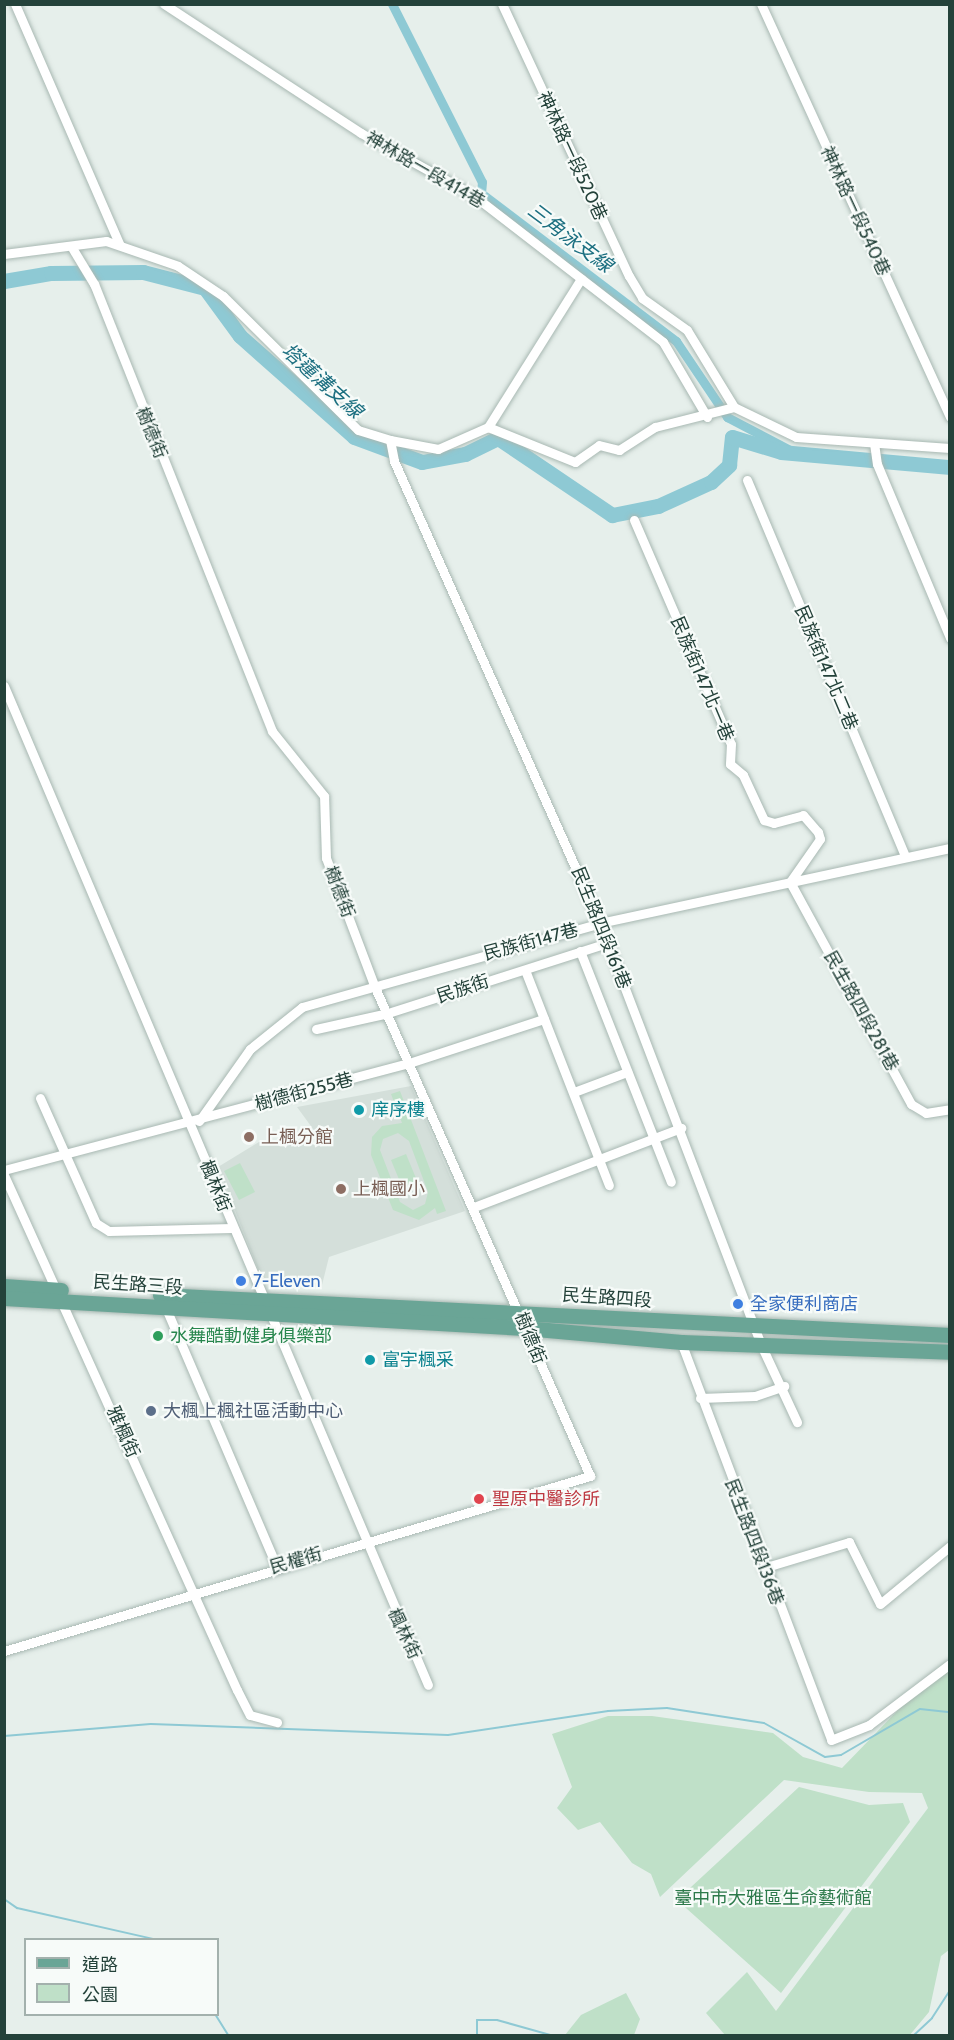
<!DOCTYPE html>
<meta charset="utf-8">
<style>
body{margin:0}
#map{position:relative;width:954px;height:2040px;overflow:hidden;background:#e6efeb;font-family:Cabin,"Noto Sans TC",sans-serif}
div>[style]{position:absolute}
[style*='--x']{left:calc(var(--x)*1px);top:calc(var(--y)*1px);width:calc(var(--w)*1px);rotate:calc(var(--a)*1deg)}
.built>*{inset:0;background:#d4dfda}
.green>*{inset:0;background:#bfe0c8}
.stream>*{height:2px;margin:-1px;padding:0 1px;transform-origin:1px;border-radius:1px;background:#8ec9d4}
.canal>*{height:9px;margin:-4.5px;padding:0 4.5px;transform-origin:4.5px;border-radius:4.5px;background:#8ec9d4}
.river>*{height:15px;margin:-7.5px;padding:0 7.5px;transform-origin:7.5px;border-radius:7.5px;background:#8ec9d4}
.roads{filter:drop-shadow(0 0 2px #a8b8b2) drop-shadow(0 0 2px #a8b8b2)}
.street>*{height:9px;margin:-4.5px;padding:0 4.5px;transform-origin:4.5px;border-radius:4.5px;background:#fff}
.primary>*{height:15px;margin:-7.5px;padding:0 7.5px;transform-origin:7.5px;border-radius:7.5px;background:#6aa596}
.dots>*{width:16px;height:16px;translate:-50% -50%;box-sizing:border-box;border:3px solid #f7fbf9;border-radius:50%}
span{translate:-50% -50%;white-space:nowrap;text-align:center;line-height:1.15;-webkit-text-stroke:4.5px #f7fbf9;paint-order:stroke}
.street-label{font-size:18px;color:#24423a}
.culture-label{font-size:18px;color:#0d838f}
.left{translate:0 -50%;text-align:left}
.education-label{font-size:18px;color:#785e54}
.shop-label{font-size:18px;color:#366cbe}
.leisure-label{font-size:18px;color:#27864d}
.service-label{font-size:18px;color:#4e5e75}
.health-label{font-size:18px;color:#be3a42}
.park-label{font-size:18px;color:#2d7a4b}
.water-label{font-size:20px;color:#1c6f80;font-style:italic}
.frame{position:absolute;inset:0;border:6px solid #24423a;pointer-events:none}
.legend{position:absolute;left:24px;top:1938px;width:195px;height:78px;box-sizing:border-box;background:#f7fbf9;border:2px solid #a3b1ad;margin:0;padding:8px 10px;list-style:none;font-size:18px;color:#24423a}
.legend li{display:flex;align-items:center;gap:12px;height:30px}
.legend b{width:30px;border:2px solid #a3b1ad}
</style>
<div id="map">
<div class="built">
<div style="clip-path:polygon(411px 1086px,465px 1211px,329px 1257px,321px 1289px,264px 1284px,218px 1167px,259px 1142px,324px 1144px,297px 1107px)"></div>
</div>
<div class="green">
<div style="clip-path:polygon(evenodd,400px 1091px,446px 1211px,437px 1214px,435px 1208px,419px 1220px,393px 1210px,371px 1155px,372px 1137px,382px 1126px,402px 1123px,391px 1094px,400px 1091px,398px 1133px,409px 1141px,428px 1192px,425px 1204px,413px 1210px,400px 1202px,380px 1150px,383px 1139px,398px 1133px)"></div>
<div style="clip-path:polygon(406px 1154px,418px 1183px,403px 1189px,391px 1160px)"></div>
<div style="clip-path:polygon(240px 1163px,255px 1192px,239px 1200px,224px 1171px)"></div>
<div style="clip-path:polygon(949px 1668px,949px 1950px,941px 1956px,929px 2012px,909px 2036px,725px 2035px,706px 2013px,747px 1972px,776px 2011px,928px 1808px,922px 1793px,869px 1792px,784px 1780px,660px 1897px,651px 1874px,632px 1863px,600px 1822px,578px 1830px,557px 1808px,572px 1787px,552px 1734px,608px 1716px,652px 1716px,773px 1733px,803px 1757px,842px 1768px,900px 1708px)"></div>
<div style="clip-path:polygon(799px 1787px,869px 1805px,903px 1803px,910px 1822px,781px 1993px,677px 1900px)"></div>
<div style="clip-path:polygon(626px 1993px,640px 2019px,634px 2035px,565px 2035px,581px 2015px)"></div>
</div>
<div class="stream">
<div style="--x:4;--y:1736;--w:147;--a:-4.7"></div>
<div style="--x:151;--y:1724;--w:297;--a:2.1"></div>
<div style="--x:448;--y:1735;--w:162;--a:-8.5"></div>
<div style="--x:608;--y:1711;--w:59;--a:-2.9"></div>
<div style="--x:667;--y:1708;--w:98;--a:8.8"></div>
<div style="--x:764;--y:1723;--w:70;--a:29.1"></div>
<div style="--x:825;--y:1757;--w:16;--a:-7"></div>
<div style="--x:841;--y:1755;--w:91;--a:-30.2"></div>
<div style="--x:920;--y:1709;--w:30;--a:6"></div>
<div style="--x:4;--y:1899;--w:16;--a:35"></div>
<div style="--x:17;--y:1908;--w:145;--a:12.8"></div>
<div style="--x:215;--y:2014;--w:26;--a:58"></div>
<div style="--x:477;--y:2036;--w:16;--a:-90"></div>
<div style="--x:477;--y:2020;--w:20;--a:0"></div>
<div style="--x:497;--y:2020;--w:59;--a:15.7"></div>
<div style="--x:913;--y:2036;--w:26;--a:-43"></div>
<div style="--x:932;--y:2018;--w:33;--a:-57"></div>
</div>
<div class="canal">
<div style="--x:392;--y:4;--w:199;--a:63.2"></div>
<div style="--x:482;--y:182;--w:11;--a:95"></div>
<div style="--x:481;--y:193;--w:245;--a:37.2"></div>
<div style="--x:676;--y:341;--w:92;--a:56.1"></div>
<div style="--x:727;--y:417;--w:71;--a:27.6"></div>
</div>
<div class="river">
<div style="--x:4;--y:281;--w:48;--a:-9.7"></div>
<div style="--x:51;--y:273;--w:92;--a:-0.6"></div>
<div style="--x:143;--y:272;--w:64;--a:14.5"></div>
<div style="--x:205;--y:288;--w:59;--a:53.9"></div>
<div style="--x:240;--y:336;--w:152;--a:41.5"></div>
<div style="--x:354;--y:437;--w:72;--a:20.2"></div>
<div style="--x:422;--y:462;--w:44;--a:-10.5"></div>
<div style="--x:465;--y:454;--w:37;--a:-26"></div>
<div style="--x:498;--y:438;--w:138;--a:34"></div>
<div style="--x:612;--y:515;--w:47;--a:-11.1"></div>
<div style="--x:658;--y:506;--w:58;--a:-24.4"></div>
<div style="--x:711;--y:482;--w:25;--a:-43"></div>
<div style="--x:729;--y:465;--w:28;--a:-84"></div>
<div style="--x:732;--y:437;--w:51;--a:17"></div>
<div style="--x:781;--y:452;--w:170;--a:5.1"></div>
</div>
<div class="roads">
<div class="street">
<div style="--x:15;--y:4;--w:263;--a:66.5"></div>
<div style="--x:164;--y:4;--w:235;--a:33.2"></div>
<div style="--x:361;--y:133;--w:128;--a:29"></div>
<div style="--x:473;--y:195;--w:240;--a:37.7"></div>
<div style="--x:663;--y:342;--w:87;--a:59.6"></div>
<div style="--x:502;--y:4;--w:300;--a:65"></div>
<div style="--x:629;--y:276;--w:26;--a:59"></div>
<div style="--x:642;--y:298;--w:55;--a:35.4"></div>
<div style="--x:687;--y:330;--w:90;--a:58.6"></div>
<div style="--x:734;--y:407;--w:69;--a:25.8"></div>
<div style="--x:796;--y:437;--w:154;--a:4.1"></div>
<div style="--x:761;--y:4;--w:454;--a:65.4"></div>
<div style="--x:4;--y:254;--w:103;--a:-7.3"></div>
<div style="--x:106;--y:241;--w:76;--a:19.1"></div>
<div style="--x:178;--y:266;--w:54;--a:33.7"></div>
<div style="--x:223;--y:296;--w:190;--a:44.8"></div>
<div style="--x:358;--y:430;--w:34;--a:17"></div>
<div style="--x:390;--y:440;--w:49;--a:10.6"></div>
<div style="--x:438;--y:449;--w:55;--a:-23.7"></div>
<div style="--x:488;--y:427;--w:94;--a:21.9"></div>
<div style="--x:575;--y:462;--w:29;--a:-35"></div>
<div style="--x:599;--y:445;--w:21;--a:14"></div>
<div style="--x:619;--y:450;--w:43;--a:-32.6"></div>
<div style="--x:655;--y:427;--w:81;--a:-14.2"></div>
<div style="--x:488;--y:427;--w:175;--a:-57.9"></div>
<div style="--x:390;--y:440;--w:21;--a:79"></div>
<div style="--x:394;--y:461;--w:506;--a:65.97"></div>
<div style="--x:600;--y:923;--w:454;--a:69.1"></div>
<div style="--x:762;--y:1347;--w:83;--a:65"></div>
<div style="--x:874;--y:443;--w:21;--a:82"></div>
<div style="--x:877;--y:464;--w:189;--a:67.2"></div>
<div style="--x:747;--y:480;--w:408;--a:67.2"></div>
<div style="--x:634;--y:520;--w:244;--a:66.6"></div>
<div style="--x:731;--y:744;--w:20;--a:93"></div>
<div style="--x:730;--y:764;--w:17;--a:40"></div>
<div style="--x:743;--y:775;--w:50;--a:65"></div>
<div style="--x:764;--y:820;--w:10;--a:17"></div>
<div style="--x:774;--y:823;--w:30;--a:-15"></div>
<div style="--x:803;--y:815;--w:23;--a:49"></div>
<div style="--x:818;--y:832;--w:7;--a:74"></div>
<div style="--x:820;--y:839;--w:52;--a:124.9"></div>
<div style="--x:790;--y:882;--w:253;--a:61.4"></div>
<div style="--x:911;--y:1104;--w:17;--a:31"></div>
<div style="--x:926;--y:1113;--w:24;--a:-9"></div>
<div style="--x:4;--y:686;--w:1085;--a:67"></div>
<div style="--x:580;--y:951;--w:248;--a:68.5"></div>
<div style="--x:525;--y:970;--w:231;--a:68.7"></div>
<div style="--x:316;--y:1029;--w:74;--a:-12.5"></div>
<div style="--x:388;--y:1013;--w:230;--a:-17.7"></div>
<div style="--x:574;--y:1092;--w:57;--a:-20.7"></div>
<div style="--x:40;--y:1098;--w:137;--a:65.9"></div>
<div style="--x:96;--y:1223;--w:15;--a:32"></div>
<div style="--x:109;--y:1231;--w:123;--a:-1.4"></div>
<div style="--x:199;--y:1121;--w:88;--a:-54.7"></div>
<div style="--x:250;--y:1049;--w:67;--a:-38.9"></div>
<div style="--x:302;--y:1007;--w:310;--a:-15.7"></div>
<div style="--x:600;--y:923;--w:358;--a:-12.1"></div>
<div style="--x:4;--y:1170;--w:419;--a:-14.8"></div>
<div style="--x:409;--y:1063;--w:142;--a:-18.1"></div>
<div style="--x:4;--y:1175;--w:565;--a:65.66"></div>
<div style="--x:237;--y:1690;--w:28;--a:63"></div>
<div style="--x:250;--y:1715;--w:28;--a:15"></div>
<div style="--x:474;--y:1207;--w:222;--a:-20.9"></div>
<div style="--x:165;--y:1306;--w:284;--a:66.8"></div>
<div style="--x:681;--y:1342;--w:425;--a:69.3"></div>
<div style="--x:831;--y:1740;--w:41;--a:-21.5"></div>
<div style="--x:869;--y:1725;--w:101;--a:-37"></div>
<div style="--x:700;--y:1398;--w:55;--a:-2.1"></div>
<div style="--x:755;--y:1396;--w:31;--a:-19"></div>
<div style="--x:763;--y:1568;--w:90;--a:-16.8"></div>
<div style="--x:849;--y:1542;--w:69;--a:63.4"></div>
<div style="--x:880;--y:1604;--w:91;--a:-39.6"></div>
<div style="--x:4;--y:1651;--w:612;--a:-16.63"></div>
<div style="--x:590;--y:1476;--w:536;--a:-113.75"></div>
<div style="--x:374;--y:985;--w:136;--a:-110.7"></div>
<div style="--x:326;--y:858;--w:62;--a:-91.8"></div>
<div style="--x:324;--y:796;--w:83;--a:-128.7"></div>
<div style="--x:272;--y:731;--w:481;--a:-111.7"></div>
<div style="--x:94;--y:284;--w:44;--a:-121.2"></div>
</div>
<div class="primary">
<div style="--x:4;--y:1286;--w:57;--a:4"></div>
<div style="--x:160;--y:1295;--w:791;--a:2.9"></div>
<div style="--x:4;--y:1298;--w:522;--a:3.3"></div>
<div style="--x:525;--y:1328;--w:157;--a:5.1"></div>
<div style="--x:681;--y:1342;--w:269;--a:2.1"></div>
</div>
</div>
<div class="dots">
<div style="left:359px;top:1110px;background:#0f9aa8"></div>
<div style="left:249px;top:1137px;background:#8d6e63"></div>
<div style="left:341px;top:1189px;background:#8d6e63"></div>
<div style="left:241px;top:1281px;background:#3f7fe0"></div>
<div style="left:738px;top:1304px;background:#3f7fe0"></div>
<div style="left:158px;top:1336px;background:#2e9e5b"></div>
<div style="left:370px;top:1360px;background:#0f9aa8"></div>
<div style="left:151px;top:1411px;background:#5c6f8a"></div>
<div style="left:479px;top:1499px;background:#e0444e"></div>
</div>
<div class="street-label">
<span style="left:572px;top:156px;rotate:65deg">神林路一段520巷</span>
<span style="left:425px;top:170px;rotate:30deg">神林路一段414巷</span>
<span style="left:855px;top:211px;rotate:65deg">神林路一段540巷</span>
<span style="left:151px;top:433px;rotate:68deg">樹德街</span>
<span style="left:826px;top:668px;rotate:67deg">民族街147北二巷</span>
<span style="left:702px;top:679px;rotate:67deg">民族街147北一巷</span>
<span style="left:339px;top:892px;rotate:69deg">樹德街</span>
<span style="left:601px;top:928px;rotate:68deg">民生路四段161巷</span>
<span style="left:531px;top:942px;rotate:-15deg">民族街147巷</span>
<span style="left:463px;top:989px;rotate:-18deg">民族街</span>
<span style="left:861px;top:1011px;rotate:61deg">民生路四段281巷</span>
<span style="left:304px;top:1092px;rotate:-15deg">樹德街255巷</span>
<span style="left:215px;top:1186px;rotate:68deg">楓林街</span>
<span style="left:138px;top:1285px;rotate:4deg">民生路三段</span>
<span style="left:607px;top:1298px;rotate:4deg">民生路四段</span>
<span style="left:530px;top:1338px;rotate:68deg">樹德街</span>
<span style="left:123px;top:1432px;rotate:66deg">雅楓街</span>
<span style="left:754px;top:1542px;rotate:69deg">民生路四段136巷</span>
<span style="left:296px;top:1561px;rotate:-16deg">民權街</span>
<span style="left:404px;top:1634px;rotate:65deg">楓林街</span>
</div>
<div class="culture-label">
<span class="left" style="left:371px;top:1110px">庠序樓</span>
<span class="left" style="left:382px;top:1360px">富宇楓采</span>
</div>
<div class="education-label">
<span class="left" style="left:261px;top:1137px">上楓分館</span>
<span class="left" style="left:353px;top:1189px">上楓國小</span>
</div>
<div class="shop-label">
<span class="left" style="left:253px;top:1281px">7-Eleven</span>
<span class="left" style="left:750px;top:1304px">全家便利商店</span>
</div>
<div class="leisure-label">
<span class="left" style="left:170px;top:1336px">水舞酷動健身俱樂部</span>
</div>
<div class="service-label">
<span class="left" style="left:163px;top:1411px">大楓上楓社區活動中心</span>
</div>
<div class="health-label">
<span class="left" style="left:492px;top:1499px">聖原中醫診所</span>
</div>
<div class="park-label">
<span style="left:773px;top:1898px">臺中市大雅區生命藝術館</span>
</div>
<div class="water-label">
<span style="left:570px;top:238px;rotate:37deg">三角泳支線</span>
<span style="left:322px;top:381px;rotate:42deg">塔蓮溝支線</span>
</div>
<div class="frame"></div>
<ul class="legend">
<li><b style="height:8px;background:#6aa596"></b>道路</li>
<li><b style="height:16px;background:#bfe0c8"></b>公園</li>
</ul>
</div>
